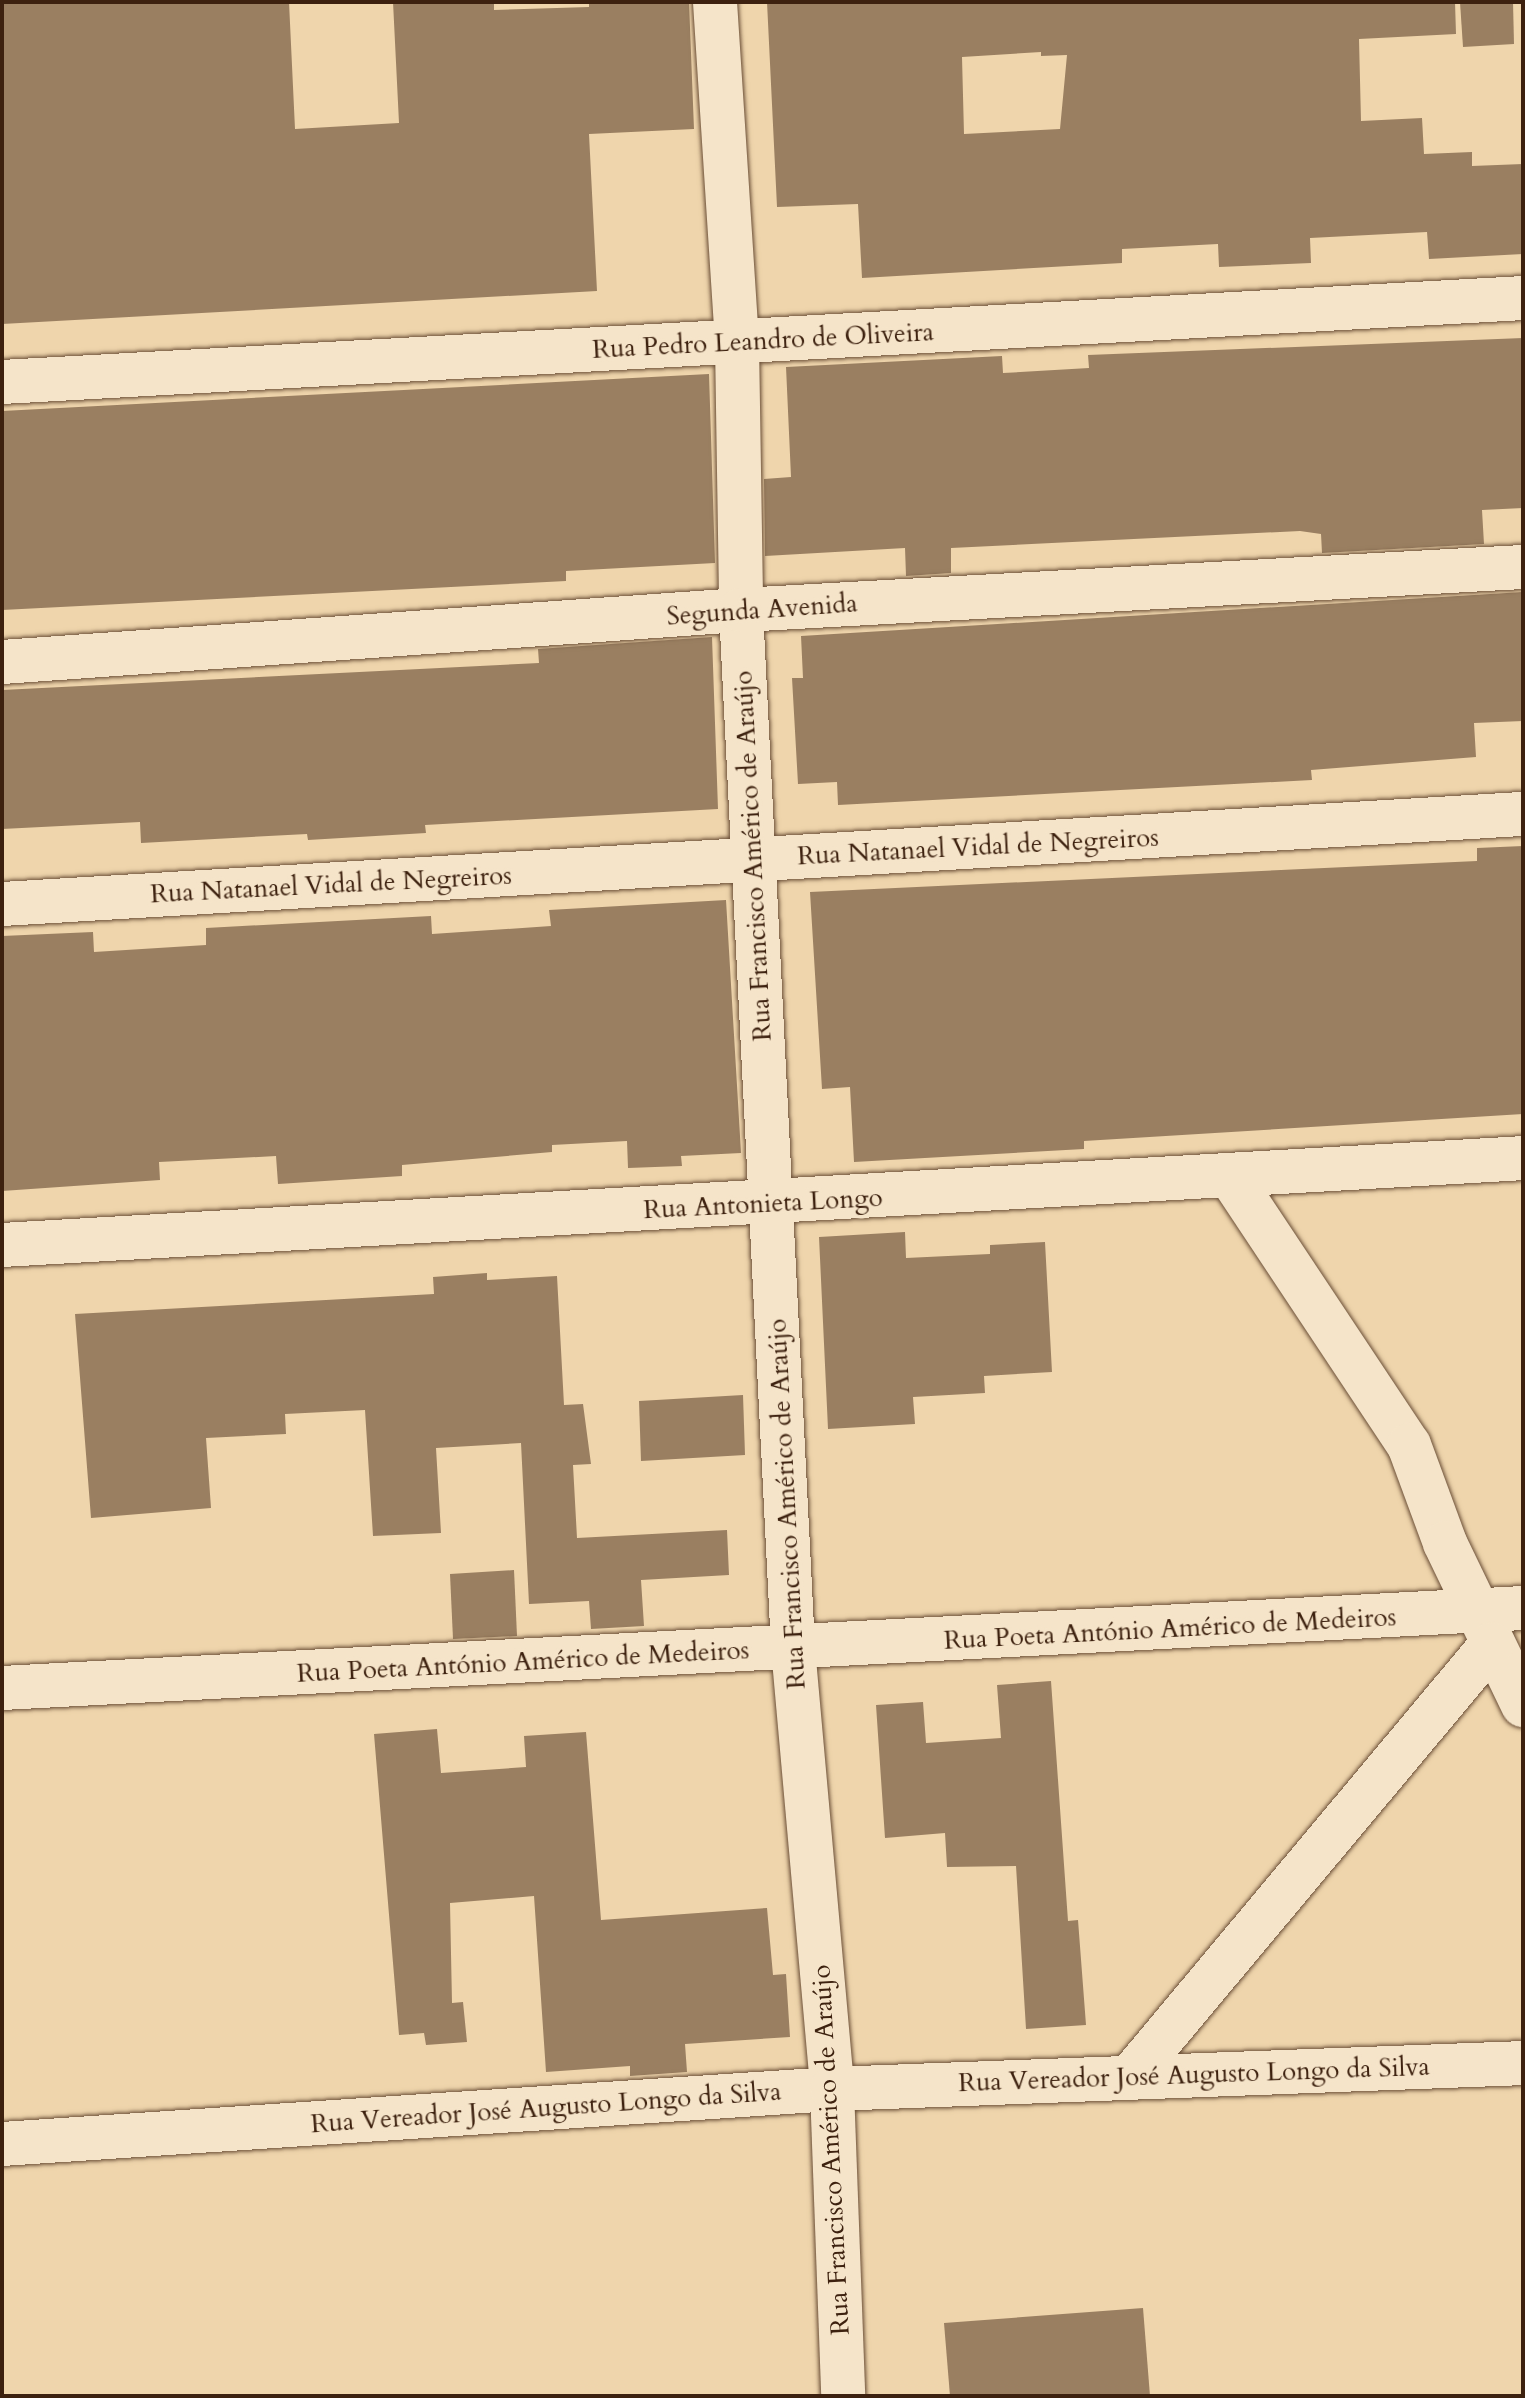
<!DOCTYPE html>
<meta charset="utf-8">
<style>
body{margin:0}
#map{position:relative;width:1525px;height:2398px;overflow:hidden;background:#efd5ac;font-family:Cardo,serif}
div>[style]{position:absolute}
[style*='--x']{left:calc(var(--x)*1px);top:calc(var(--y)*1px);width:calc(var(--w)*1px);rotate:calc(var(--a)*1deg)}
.building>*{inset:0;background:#9a7f61}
.roads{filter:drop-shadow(0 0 2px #6a4e36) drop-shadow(0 0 2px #6a4e36)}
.minor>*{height:44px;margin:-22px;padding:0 22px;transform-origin:22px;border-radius:22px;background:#f5e4c9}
span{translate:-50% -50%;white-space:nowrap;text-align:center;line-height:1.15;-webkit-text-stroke:7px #f5e4c9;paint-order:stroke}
.street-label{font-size:26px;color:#3d210f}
.frame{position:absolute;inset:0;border:4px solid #3d210f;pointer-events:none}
</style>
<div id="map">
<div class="building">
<div style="clip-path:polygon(2px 2px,289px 2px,295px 129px,399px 123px,393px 2px,494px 2px,494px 10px,589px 7px,589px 2px,689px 2px,694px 129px,589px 134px,597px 291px,2px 324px)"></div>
<div style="clip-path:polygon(evenodd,767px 2px,1455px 2px,1456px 34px,1359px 39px,1361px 121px,1422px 118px,1424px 154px,1472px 152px,1472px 166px,1523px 164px,1523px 254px,1429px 259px,1427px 232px,1310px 238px,1311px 263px,1219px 267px,1218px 244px,1122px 249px,1122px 263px,862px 278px,858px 204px,777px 207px,767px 2px,1041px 52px,1041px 56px,1067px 55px,1060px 129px,964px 134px,962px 57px,1041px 52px)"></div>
<div style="clip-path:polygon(1460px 2px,1513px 2px,1514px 44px,1463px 47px)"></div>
<div style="clip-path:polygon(1523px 338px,1523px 508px,1482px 510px,1484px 544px,1322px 553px,1321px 534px,1300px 531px,951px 548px,951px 573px,906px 576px,905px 548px,765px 556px,764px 479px,791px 477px,786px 367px,1002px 356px,1003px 373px,1089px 368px,1088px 355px)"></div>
<div style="clip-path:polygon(709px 374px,715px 563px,566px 571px,566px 581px,2px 610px,2px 411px)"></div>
<div style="clip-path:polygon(1523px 592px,1523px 721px,1474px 723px,1476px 757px,1311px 770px,1312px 780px,838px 805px,837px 782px,798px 784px,792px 678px,803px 678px,801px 636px)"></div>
<div style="clip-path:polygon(712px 637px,718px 809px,425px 825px,426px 833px,308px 840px,307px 834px,141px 843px,140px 822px,2px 829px,2px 690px,539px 663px,538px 649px)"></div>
<div style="clip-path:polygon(1523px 846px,1523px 1114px,1084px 1141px,1084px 1149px,854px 1162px,850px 1087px,822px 1089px,810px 892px,1477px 861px,1477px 848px)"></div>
<div style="clip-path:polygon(726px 900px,741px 1153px,681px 1156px,682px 1166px,628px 1168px,627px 1141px,552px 1145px,552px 1152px,402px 1165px,402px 1176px,278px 1184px,276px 1156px,159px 1162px,160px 1180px,2px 1191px,2px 936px,93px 932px,94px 952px,206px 945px,206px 928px,431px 916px,432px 934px,551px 926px,549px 910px)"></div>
<div style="clip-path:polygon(905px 1232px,906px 1258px,990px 1254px,990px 1245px,1045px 1242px,1052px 1372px,984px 1376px,985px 1393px,913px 1397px,915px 1424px,828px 1429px,819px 1237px)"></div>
<div style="clip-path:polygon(487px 1273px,487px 1280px,557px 1276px,564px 1405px,583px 1404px,591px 1464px,573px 1465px,577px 1538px,727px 1530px,729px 1575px,641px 1580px,644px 1626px,591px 1629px,589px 1601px,529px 1604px,521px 1443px,436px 1448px,441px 1533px,373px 1536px,365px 1410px,285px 1414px,286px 1434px,206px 1438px,211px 1508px,91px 1518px,75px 1314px,434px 1294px,433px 1277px)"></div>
<div style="clip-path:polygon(743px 1395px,745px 1455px,641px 1461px,639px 1401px)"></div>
<div style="clip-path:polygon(514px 1570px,517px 1636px,453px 1639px,450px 1574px)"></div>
<div style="clip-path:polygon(1051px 1681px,1068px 1921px,1078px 1920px,1086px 2025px,1026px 2029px,1016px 1866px,947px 1867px,945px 1833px,885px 1838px,876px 1705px,923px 1702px,926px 1743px,1001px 1738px,997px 1685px)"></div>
<div style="clip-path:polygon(437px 1729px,441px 1773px,526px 1767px,524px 1736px,586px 1732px,601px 1920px,767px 1908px,773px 1975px,786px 1974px,790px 2037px,685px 2044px,687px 2072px,630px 2076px,630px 2066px,546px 2072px,534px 1896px,450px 1903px,452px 2003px,463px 2002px,467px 2042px,426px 2045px,424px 2033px,399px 2035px,374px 1734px)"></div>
<div style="clip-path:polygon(1143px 2308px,1150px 2396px,950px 2396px,944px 2323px)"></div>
</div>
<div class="roads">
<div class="minor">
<div style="--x:715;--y:2;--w:342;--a:86.3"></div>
<div style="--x:737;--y:343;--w:267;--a:89.1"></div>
<div style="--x:741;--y:610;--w:1039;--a:87.13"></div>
<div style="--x:793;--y:1648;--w:443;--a:84.9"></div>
<div style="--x:832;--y:2089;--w:307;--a:87.9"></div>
<div style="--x:2;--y:382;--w:1523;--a:-3.16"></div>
<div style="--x:2;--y:662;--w:741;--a:-4.03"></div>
<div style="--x:741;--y:610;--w:783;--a:-3.15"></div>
<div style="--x:2;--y:904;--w:1524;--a:-3.39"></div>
<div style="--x:1230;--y:1176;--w:323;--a:56.4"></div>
<div style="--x:1409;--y:1445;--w:104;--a:69.8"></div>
<div style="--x:1445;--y:1543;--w:180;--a:64.3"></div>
<div style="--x:2;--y:1245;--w:1523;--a:-3.27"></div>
<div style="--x:2;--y:1688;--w:1523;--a:-3.01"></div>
<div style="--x:1130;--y:2077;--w:564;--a:-50.1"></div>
<div style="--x:2;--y:2144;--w:832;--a:-3.79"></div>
<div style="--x:832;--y:2089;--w:691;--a:-2.15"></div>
</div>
</div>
<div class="street-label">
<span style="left:763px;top:341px;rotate:-3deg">Rua Pedro Leandro de Oliveira</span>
<span style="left:762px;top:610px;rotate:-4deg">Segunda Avenida</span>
<span style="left:978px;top:847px;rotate:-3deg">Rua Natanael Vidal de Negreiros</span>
<span style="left:753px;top:856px;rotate:-93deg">Rua Francisco Américo de Araújo</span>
<span style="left:331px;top:885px;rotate:-3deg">Rua Natanael Vidal de Negreiros</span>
<span style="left:763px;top:1204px;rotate:-3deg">Rua Antonieta Longo</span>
<span style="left:787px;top:1504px;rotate:-93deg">Rua Francisco Américo de Araújo</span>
<span style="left:1170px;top:1629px;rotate:-3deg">Rua Poeta António Américo de Medeiros</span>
<span style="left:523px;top:1662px;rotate:-3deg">Rua Poeta António Américo de Medeiros</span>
<span style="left:1194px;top:2075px;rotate:-2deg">Rua Vereador José Augusto Longo da Silva</span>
<span style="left:546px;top:2108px;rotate:-4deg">Rua Vereador José Augusto Longo da Silva</span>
<span style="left:831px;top:2150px;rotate:-93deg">Rua Francisco Américo de Araújo</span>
</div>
<div class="frame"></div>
</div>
